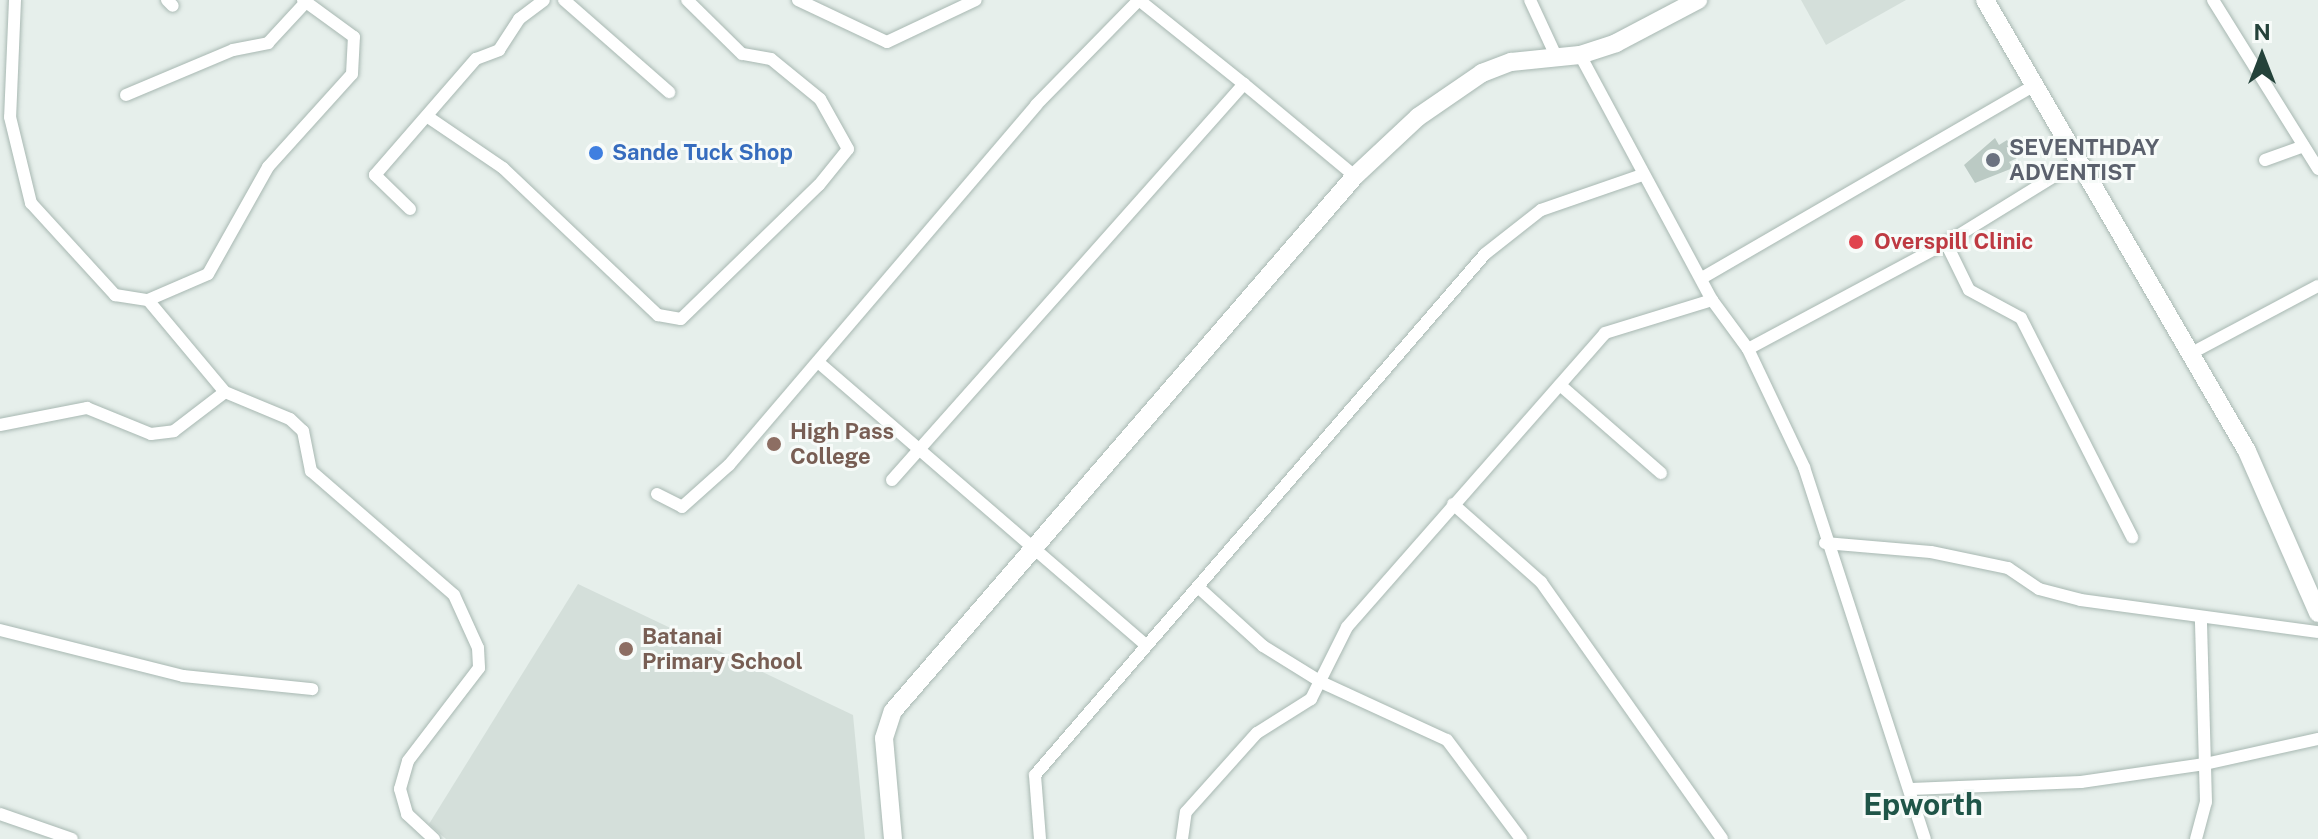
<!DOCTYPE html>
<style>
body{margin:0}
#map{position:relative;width:2318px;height:839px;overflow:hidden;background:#e6efeb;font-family:"Public Sans",sans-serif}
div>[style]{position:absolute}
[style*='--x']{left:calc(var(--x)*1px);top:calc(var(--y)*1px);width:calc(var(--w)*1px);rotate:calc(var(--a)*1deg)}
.built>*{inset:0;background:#d4dfda}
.building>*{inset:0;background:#bbcac4}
.roads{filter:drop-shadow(0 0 2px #a8b8b2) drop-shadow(0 0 2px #a8b8b2)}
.street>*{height:12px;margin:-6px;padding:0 6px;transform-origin:6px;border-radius:6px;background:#fff}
.secondary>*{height:18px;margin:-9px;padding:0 9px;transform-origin:9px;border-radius:9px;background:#fff}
.dots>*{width:22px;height:22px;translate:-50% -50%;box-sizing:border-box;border:4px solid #f7fbf9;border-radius:50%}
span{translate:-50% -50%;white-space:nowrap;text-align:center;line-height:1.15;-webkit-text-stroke:6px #f7fbf9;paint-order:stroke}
.worship-label{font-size:22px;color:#5b616d;font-weight:700}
.left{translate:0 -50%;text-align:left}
.shop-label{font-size:22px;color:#366cbe;font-weight:700}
.health-label{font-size:22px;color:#be3a42;font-weight:700}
.education-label{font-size:22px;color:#785e54;font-weight:700}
.district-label{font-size:30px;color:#1f5548;font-weight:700}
.north{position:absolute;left:2222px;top:16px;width:80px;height:80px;-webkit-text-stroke:6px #f7fbf9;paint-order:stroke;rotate:0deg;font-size:22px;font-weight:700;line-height:32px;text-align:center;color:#24423a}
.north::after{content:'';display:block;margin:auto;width:28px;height:36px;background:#24423a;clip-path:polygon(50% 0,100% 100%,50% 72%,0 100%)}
</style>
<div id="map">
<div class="built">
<div style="clip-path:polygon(1801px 0,1906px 0,1826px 45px)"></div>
<div style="clip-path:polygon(578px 584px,853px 715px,865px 839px,446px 839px,429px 824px)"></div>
</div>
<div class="building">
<div style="clip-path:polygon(1995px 138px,1999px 145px,2007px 140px,2017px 158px,2009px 162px,2013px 168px,1975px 183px,1964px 165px)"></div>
</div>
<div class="roads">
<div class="street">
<div style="--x:15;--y:0;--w:117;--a:92.4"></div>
<div style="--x:10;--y:117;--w:89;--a:76.3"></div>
<div style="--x:31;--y:203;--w:125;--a:47.6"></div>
<div style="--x:115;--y:295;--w:33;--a:9"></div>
<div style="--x:148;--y:300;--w:120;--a:50.1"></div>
<div style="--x:225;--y:392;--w:70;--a:22.6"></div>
<div style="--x:290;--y:419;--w:18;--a:43"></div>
<div style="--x:303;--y:431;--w:41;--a:78.7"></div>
<div style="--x:311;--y:471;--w:189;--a:40.9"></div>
<div style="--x:454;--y:595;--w:58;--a:65.6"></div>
<div style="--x:478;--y:648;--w:20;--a:87"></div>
<div style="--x:479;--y:668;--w:117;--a:127.4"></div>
<div style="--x:408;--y:761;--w:29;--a:106"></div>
<div style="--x:400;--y:789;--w:26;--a:74"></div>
<div style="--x:407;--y:814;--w:37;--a:43"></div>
<div style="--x:167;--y:0;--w:8;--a:45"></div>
<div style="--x:564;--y:0;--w:140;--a:41.2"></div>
<div style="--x:798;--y:0;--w:98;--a:25.3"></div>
<div style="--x:887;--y:42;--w:98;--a:-25.3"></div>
<div style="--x:1530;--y:0;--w:62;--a:65.1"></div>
<div style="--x:2213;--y:0;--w:199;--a:58.1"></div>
<div style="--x:1580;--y:55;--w:278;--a:61.7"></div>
<div style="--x:1712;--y:300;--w:61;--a:53.7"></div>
<div style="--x:1748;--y:349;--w:225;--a:-28.2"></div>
<div style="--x:1946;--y:243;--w:156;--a:-31.7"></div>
<div style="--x:126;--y:95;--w:116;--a:-22.8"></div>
<div style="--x:233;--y:50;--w:36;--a:-11"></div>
<div style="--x:268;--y:43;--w:56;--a:-47.2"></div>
<div style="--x:428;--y:117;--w:91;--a:34.2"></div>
<div style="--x:503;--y:168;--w:214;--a:43.5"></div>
<div style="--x:658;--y:315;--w:23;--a:10"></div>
<div style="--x:681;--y:319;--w:192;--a:-44.2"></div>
<div style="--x:819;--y:185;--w:46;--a:-51.1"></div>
<div style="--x:848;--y:149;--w:57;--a:-119.2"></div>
<div style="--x:820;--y:99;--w:63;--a:-140.8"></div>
<div style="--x:771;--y:59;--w:29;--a:-170"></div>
<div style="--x:742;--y:54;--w:77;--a:-135.5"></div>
<div style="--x:2265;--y:160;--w:41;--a:-19.7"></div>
<div style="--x:410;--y:209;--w:49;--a:-135.8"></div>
<div style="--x:375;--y:175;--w:154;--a:-49"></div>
<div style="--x:476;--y:59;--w:25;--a:-21"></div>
<div style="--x:499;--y:50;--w:37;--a:-57"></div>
<div style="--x:519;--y:19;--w:31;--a:-37"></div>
<div style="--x:1946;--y:243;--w:52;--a:63.9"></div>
<div style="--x:1969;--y:290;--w:59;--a:28.3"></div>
<div style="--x:2021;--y:318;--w:246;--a:63.1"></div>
<div style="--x:1702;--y:278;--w:385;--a:-30.1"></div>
<div style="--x:148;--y:300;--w:65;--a:-23.4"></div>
<div style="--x:208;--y:274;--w:123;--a:-60.7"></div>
<div style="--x:268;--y:167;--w:125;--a:-47.9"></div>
<div style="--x:352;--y:74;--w:37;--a:-87"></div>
<div style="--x:354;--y:37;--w:63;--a:-144"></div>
<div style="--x:1748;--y:349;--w:131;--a:64.6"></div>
<div style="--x:1804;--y:467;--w:391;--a:72"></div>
<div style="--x:2188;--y:355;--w:147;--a:-28"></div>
<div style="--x:818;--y:362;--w:430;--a:40.8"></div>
<div style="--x:1560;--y:385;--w:134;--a:41.1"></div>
<div style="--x:0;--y:425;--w:89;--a:-11.1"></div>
<div style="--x:87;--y:408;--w:69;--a:22.1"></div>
<div style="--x:151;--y:434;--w:23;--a:-7"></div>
<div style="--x:174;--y:431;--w:64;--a:-37.4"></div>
<div style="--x:892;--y:480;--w:530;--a:-48.37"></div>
<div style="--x:1244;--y:84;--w:144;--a:39.7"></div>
<div style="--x:657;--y:494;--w:28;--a:27"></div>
<div style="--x:682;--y:507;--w:63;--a:-41.8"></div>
<div style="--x:729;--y:465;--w:473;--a:-49.5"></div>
<div style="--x:1036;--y:105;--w:147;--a:-45.6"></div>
<div style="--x:1139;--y:0;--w:134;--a:38.7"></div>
<div style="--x:1453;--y:504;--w:118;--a:41.6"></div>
<div style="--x:1541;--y:582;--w:314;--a:54.8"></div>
<div style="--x:1825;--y:543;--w:106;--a:4.9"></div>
<div style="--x:1931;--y:552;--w:79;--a:11.7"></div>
<div style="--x:2008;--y:568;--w:37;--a:34"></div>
<div style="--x:2039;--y:589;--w:43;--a:14.7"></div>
<div style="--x:2081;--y:600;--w:239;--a:7.7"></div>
<div style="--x:1198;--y:587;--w:88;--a:42.2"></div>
<div style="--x:1263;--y:646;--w:70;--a:31.7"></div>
<div style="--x:1323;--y:683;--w:136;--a:24.7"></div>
<div style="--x:1447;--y:740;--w:124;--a:53.2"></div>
<div style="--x:0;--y:630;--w:189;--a:14.1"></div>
<div style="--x:183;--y:676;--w:130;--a:5.8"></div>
<div style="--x:1911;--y:789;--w:170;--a:-2.4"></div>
<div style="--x:2081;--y:782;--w:125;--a:-8.3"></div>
<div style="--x:2205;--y:764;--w:116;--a:-12.5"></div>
<div style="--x:0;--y:814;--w:76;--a:19.1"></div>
<div style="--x:1040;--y:839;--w:64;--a:-94.5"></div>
<div style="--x:1035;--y:775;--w:688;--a:-49.18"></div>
<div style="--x:1485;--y:254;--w:71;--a:-38.2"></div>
<div style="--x:1541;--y:210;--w:107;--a:-19.1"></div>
<div style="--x:1182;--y:839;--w:27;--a:-82"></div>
<div style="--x:1186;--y:812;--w:106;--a:-48.1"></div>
<div style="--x:1257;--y:733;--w:64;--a:-32.2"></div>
<div style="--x:1311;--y:699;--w:80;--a:-63.4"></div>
<div style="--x:1347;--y:627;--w:391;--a:-48.7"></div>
<div style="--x:1605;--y:333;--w:112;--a:-17.1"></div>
<div style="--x:2196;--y:839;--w:38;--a:-75"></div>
<div style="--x:2206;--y:802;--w:182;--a:-91.6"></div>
</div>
<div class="secondary">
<div style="--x:1985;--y:0;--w:522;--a:59.85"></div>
<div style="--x:2247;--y:451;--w:177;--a:66.3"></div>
<div style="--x:893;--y:839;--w:101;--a:-95.1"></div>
<div style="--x:884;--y:738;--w:28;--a:-72"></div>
<div style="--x:893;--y:711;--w:707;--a:-49.19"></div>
<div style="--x:1355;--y:176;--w:86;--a:-43.1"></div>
<div style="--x:1418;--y:117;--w:78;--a:-34.5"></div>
<div style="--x:1482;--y:73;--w:31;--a:-21"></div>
<div style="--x:1511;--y:62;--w:69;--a:-5.8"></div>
<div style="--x:1580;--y:55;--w:38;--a:-18"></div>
<div style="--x:1616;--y:43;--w:93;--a:-27.7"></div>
</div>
</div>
<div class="dots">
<div style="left:596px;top:153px;background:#3f7fe0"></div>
<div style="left:1993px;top:160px;background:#6b7280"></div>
<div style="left:1856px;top:242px;background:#e0444e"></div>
<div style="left:774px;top:444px;background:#8d6e63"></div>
<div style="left:626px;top:649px;background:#8d6e63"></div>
</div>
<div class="worship-label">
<span class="left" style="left:2009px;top:160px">SEVENTHDAY<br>ADVENTIST</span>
</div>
<div class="shop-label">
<span class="left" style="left:612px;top:153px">Sande Tuck Shop</span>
</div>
<div class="health-label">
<span class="left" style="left:1874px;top:242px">Overspill Clinic</span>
</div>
<div class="education-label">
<span class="left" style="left:790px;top:444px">High Pass<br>College</span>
<span class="left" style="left:642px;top:649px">Batanai<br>Primary School</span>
</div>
<div class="district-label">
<span style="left:1923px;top:804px">Epworth</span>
</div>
<div class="north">N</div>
</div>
